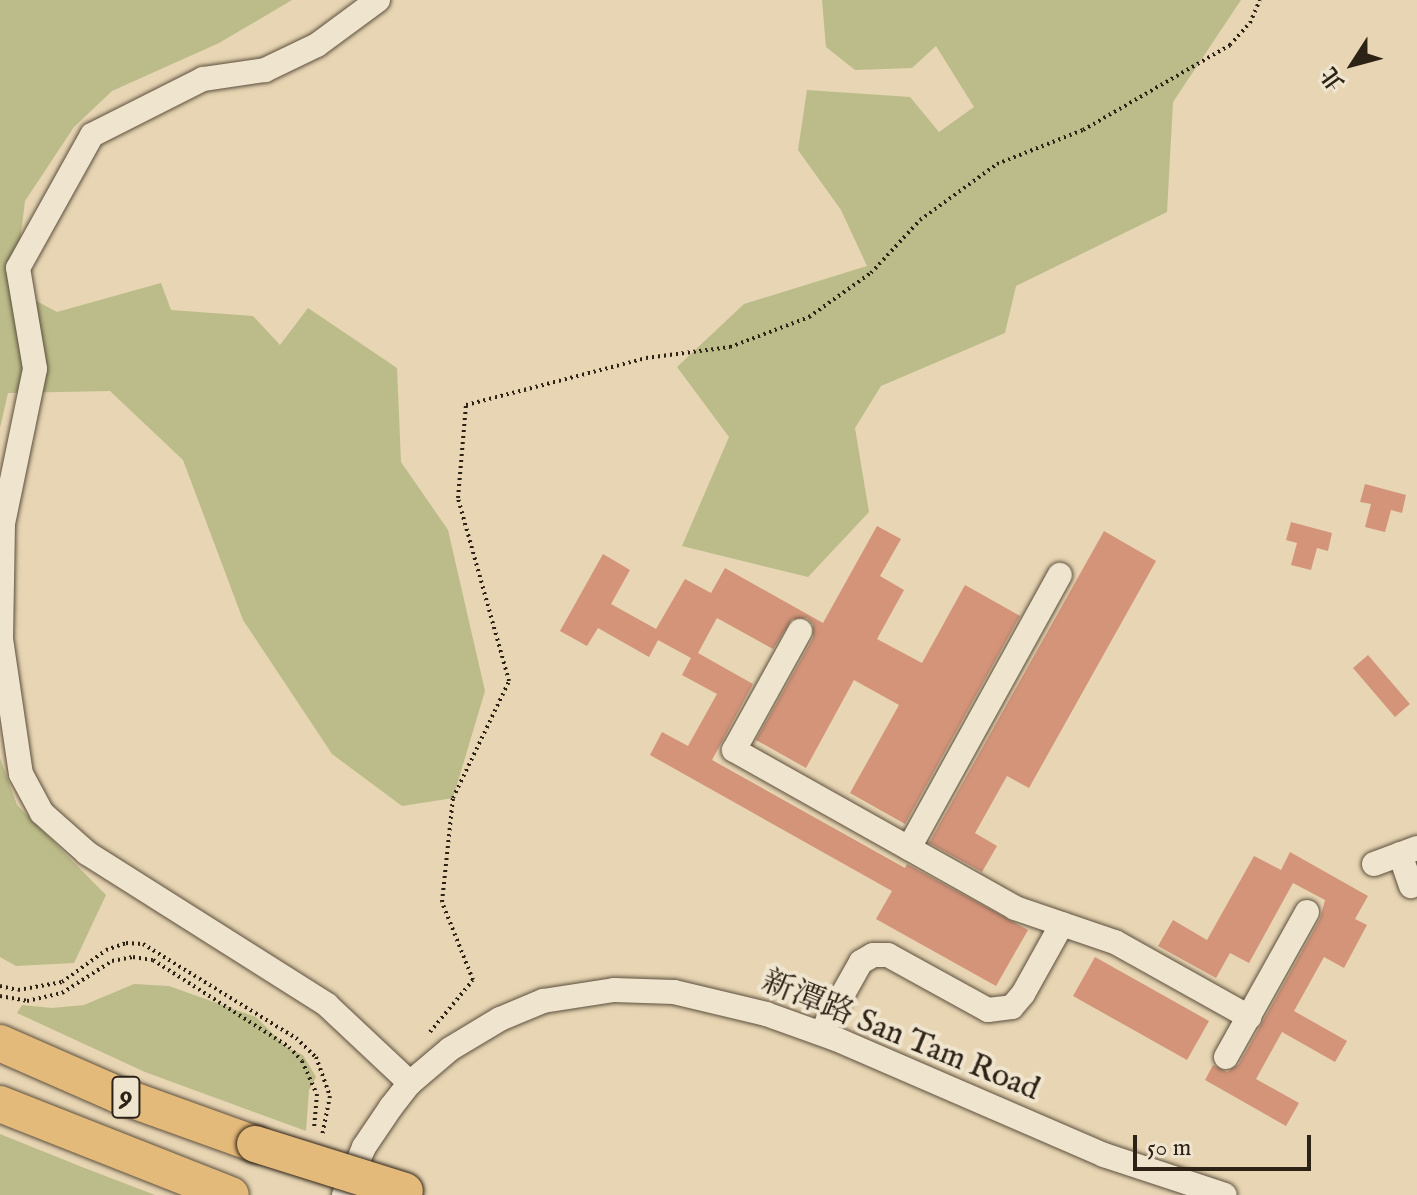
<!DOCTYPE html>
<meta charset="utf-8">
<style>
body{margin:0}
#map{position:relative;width:1417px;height:1195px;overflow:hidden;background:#e7d5b3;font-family:"IM FELL English","Noto Serif TC",serif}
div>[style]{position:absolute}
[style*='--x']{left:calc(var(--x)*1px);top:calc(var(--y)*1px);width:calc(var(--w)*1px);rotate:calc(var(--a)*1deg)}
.green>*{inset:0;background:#bbbc89}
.building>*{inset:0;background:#d3947a}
.path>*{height:4px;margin-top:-2px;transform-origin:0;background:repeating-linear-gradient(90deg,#2d2216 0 2px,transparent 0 6px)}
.roads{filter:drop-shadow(0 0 2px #5c4f3d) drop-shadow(0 0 2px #5c4f3d)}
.minor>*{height:24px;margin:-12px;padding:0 12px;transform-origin:12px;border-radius:12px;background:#efe4ce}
.highway>*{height:36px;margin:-18px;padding:0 18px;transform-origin:18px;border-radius:18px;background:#e4ba7a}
.bridges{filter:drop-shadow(0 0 2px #2d2216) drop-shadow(0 0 2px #2d2216)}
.highway-bridge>*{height:36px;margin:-18px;padding:0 18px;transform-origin:18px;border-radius:18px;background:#e4ba7a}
span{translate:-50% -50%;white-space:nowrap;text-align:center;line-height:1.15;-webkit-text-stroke:8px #efe4ce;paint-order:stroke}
.shield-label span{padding:2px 6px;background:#efe4ce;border:2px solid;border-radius:6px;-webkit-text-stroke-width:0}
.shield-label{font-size:30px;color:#2d2216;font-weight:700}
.street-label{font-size:32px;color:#2d2216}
.north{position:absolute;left:1313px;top:24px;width:80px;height:80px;-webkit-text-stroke:6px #efe4ce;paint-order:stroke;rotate:234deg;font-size:22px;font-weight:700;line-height:32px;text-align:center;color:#2d2216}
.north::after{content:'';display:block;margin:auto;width:28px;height:36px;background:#2d2216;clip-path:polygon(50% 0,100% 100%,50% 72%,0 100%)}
.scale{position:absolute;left:1133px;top:1135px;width:178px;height:36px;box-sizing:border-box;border:4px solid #2d2216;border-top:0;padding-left:10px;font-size:24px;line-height:28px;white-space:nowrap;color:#2d2216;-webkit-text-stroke:6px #efe4ce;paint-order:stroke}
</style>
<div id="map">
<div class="green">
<div style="clip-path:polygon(0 0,292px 0,219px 43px,112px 91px,74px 127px,25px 201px,14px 289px,57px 312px,161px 283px,171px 310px,253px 316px,280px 345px,308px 308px,397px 368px,401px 462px,448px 530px,485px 691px,453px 798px,402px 806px,332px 754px,243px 620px,183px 460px,110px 391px,8px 393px,0 428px)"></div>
<div style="clip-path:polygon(822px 0,1241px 0,1173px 102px,1167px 212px,1016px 286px,1005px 333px,881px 386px,855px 428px,869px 512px,808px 577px,682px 546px,729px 437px,677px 367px,744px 304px,867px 266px,841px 210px,798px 150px,807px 90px,910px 97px,939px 132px,974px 107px,936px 46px,912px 68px,855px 70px,826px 47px)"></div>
<div style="clip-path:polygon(0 758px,17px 805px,106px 895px,74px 963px,16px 966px,0 957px)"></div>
<div style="clip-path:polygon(134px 984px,169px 986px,256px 1017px,286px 1047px,303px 1055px,316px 1077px,309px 1090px,306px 1131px,145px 1072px,17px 1013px,22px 1005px,52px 1008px,84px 1005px)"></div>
<div style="clip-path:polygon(0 1134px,82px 1167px,155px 1195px,0 1195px)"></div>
</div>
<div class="building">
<div style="clip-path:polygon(1365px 484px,1406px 495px,1402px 513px,1391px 510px,1385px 532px,1365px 527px,1371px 504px,1360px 502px)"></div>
<div style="clip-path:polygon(1291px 522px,1332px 533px,1328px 551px,1317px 548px,1311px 570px,1291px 565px,1297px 543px,1286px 540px)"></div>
<div style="clip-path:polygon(877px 526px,901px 539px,880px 576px,904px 590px,877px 639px,922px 663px,965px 585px,1020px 616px,905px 824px,850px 793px,899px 705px,854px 680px,806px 768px,756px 740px,813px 638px,813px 624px,807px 618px,792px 619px,773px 649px,717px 618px,698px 653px,753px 684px,712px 760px,905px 868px,907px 864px,1028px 930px,996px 986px,876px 919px,892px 891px,650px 755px,662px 732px,688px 746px,717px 694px,682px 675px,691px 658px,658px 640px,649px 657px,598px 628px,587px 646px,560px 631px,603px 554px,630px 570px,611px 604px,656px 629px,685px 579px,711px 593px,725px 568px,823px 623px)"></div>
<div style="clip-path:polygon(1104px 531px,1156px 561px,1029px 788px,1007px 776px,975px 833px,997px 846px,982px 872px,929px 843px)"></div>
<div style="clip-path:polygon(1368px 655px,1410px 704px,1395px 717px,1353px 668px)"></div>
<div style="clip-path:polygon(1290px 852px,1368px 896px,1355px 919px,1367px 925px,1344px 968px,1324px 957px,1294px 1011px,1347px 1041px,1335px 1062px,1282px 1032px,1256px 1079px,1299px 1103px,1286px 1126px,1205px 1080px,1213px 1065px,1227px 1072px,1239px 1064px,1320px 919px,1325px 900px,1293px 883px,1249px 963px,1230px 953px,1216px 978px,1158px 946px,1173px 920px,1207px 940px,1254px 856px,1281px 870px)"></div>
<div style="clip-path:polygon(1095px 957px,1209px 1021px,1187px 1060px,1073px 996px)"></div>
</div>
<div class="path">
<div style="--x:0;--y:986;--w:18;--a:13"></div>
<div style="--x:18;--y:990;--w:45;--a:-10.3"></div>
<div style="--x:62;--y:982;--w:54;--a:-36"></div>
<div style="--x:106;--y:950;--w:21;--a:-19"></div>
<div style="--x:126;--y:943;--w:17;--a:3"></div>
<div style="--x:143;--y:944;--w:180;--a:31.6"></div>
<div style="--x:296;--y:1038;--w:28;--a:44"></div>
<div style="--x:316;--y:1057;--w:41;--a:70.3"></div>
<div style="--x:330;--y:1096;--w:41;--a:101.3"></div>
<div style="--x:0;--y:996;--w:27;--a:10"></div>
<div style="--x:27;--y:1001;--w:36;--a:-13"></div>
<div style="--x:62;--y:993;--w:59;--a:-32.6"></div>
<div style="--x:112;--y:961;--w:21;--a:-11"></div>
<div style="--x:133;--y:957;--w:20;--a:9"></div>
<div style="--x:153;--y:960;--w:161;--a:32.6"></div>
<div style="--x:289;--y:1047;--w:19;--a:47"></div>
<div style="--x:302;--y:1061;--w:36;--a:66"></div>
<div style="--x:317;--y:1094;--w:33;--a:95"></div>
<div style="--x:430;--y:1032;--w:67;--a:-50.4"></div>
<div style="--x:473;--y:980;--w:84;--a:-111.7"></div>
<div style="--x:442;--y:902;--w:105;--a:-84"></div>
<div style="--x:453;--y:798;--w:130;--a:-64.4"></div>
<div style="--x:509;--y:681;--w:190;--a:-105.6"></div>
<div style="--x:458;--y:498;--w:93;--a:-85.1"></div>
<div style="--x:466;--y:405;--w:186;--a:-14.6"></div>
<div style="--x:646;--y:358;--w:85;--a:-7.5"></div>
<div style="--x:730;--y:347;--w:85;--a:-20.8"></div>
<div style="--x:809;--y:317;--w:76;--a:-35.4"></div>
<div style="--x:871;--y:273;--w:72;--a:-47.2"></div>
<div style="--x:920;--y:220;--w:95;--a:-36"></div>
<div style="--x:997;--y:164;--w:92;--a:-21.6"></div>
<div style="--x:1083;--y:130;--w:170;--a:-30"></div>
<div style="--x:1230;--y:45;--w:30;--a:-48"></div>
<div style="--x:1250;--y:23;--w:25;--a:-67"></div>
</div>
<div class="roads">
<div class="minor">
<div style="--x:378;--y:0;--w:76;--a:143.6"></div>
<div style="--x:317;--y:45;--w:58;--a:154.3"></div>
<div style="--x:265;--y:70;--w:63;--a:171.7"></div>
<div style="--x:203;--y:79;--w:124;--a:153.2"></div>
<div style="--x:92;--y:135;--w:152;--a:119.1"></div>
<div style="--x:18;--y:268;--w:102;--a:80.4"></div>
<div style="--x:35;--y:369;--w:158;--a:101.7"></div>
<div style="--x:3;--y:524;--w:115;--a:91"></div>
<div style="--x:1;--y:639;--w:136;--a:81.6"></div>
<div style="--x:21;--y:774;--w:44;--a:61.7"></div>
<div style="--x:42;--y:813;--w:60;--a:41.6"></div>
<div style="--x:87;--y:853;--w:284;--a:32.3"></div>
<div style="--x:327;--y:1005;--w:114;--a:43.2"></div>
<div style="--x:800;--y:631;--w:136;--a:119"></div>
<div style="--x:734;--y:750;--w:322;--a:29.3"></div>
<div style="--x:1015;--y:908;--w:106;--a:18.8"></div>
<div style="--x:1115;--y:942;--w:154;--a:29.2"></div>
<div style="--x:909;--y:848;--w:312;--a:-61.1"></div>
<div style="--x:1400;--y:854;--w:34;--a:71"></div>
<div style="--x:1374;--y:864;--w:46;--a:-20.4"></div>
<div style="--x:821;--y:1033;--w:81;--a:-60.6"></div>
<div style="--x:861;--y:962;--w:14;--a:-30"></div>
<div style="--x:873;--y:955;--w:15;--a:0"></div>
<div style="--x:888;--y:955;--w:114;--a:28.8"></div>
<div style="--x:988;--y:1010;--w:24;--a:-7"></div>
<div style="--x:1012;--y:1007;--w:17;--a:-50"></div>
<div style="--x:1023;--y:994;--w:80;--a:-60.9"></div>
<div style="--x:1226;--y:1057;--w:166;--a:-60.8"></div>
<div style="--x:344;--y:1195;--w:52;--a:-67.4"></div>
<div style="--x:364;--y:1147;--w:48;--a:-56"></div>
<div style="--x:391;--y:1107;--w:31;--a:-52"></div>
<div style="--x:410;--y:1083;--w:52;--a:-40.4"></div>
<div style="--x:450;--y:1049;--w:58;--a:-31"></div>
<div style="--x:500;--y:1019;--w:47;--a:-22.7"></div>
<div style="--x:543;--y:1001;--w:72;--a:-8.8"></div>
<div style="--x:614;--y:990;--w:60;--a:1.9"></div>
<div style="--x:674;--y:992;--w:95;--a:13.4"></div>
<div style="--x:766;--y:1014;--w:74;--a:19.7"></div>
<div style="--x:836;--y:1039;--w:292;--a:23.4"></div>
<div style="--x:1104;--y:1155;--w:127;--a:18.3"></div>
</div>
<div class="highway">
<div style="--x:0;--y:1043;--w:127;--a:23.7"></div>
<div style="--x:116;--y:1094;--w:148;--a:19.8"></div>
<div style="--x:0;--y:1104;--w:248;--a:21.5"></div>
</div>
</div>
<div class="bridges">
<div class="highway-bridge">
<div style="--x:255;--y:1144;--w:157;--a:17.4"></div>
</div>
</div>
<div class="shield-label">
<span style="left:126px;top:1097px">9</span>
</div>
<div class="street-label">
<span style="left:900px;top:1037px;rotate:22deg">新潭路 San Tam Road</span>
</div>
<div class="north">北</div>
<div class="scale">50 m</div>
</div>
